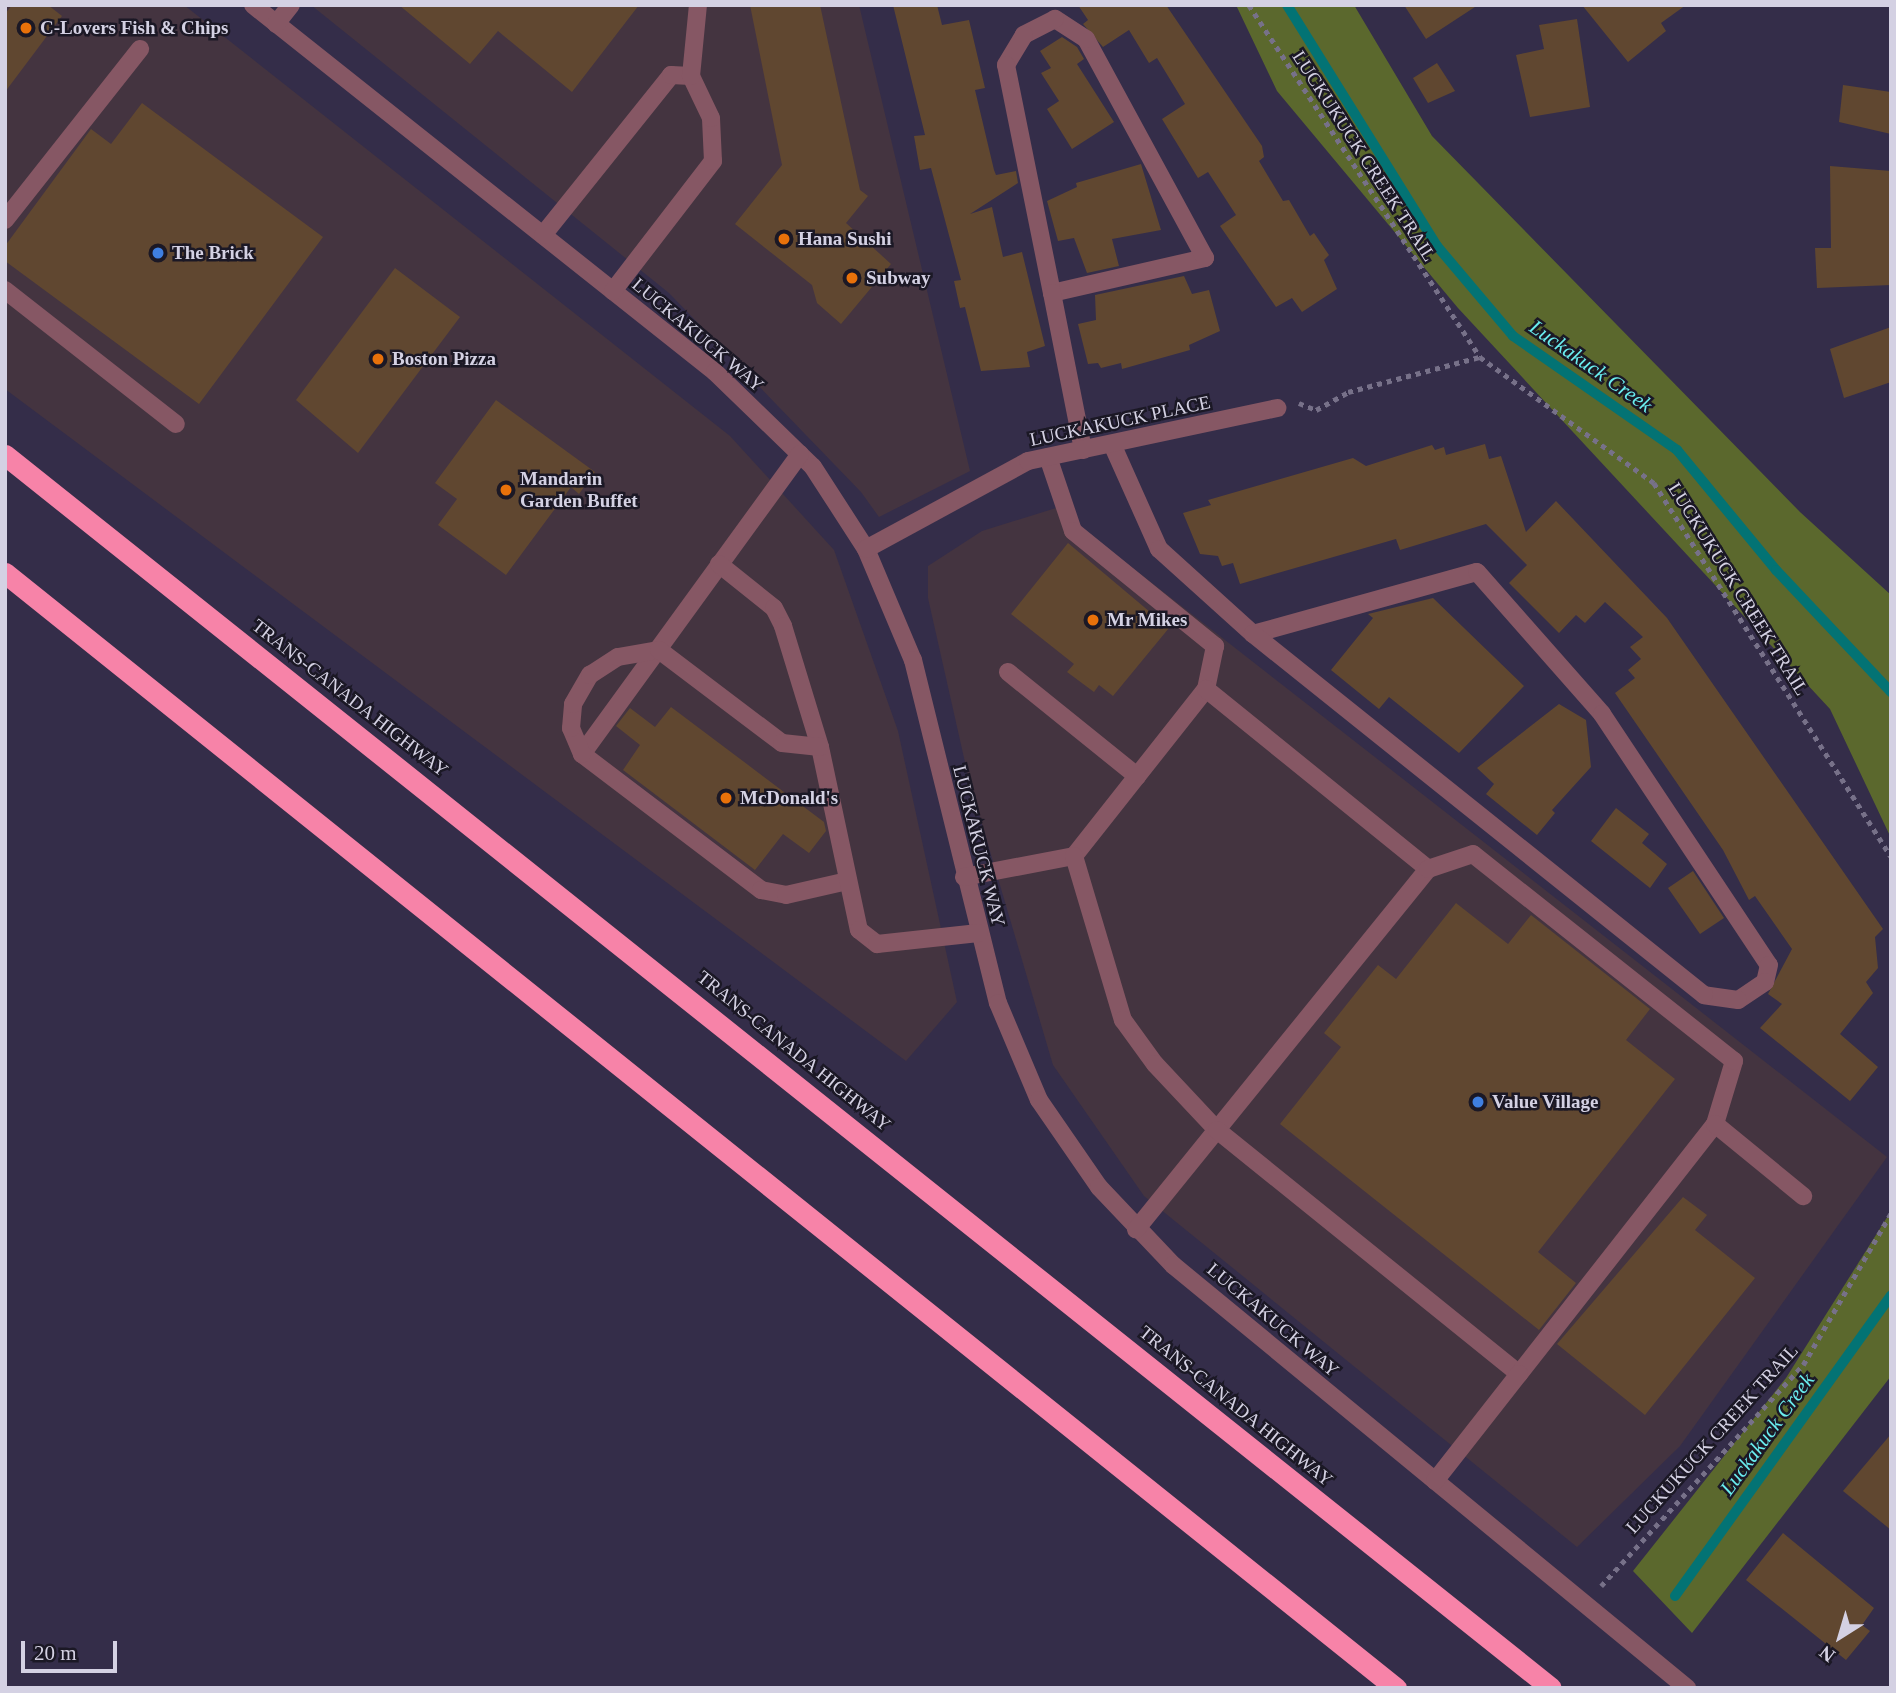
<!DOCTYPE html>
<style>
body{margin:0}
#map{position:relative;width:1896px;height:1693px;overflow:hidden;background:#342d49;font-family:"Times New Roman",serif}
div>[style]{position:absolute}
[style*='--x']{left:calc(var(--x)*1px);top:calc(var(--y)*1px);width:calc(var(--w)*1px);rotate:calc(var(--a)*1deg)}
.commercial>*{inset:0;background:#443440}
.forest>*{inset:0;background:#5b682d}
.stream>*{height:10px;margin:-5px;padding:0 5px;transform-origin:5px;border-radius:5px;background:#037374}
.building>*{inset:0;background:#604730}
.path>*{height:4.5px;margin-top:-2.25px;transform-origin:0;background:repeating-linear-gradient(90deg,#777189 0 5px,transparent 0 10px)}
.minor>*{height:18px;margin:-9px;padding:0 9px;transform-origin:9px;border-radius:9px;background:#865764}
.highway>*{height:21px;margin:-10.5px;padding:0 10.5px;transform-origin:10.5px;border-radius:10.5px;background:#f783a8}
.dots>*{width:19px;height:19px;translate:-50% -50%;box-sizing:border-box;border:4px solid #1b1825;border-radius:50%}
span{translate:-50% -50%;white-space:nowrap;text-align:center;line-height:1.15;-webkit-text-stroke:5px #1b1825;paint-order:stroke}
.poi-label{font-size:19px;color:#d4d1e3;font-weight:700}
.left{translate:0 -50%;text-align:left}
.street-label{font-size:19px;color:#d4d1e3}
.water-label{font-size:21px;color:#6aedef;font-style:italic}
.frame{position:absolute;inset:0;border:7px solid #d4d1e3;pointer-events:none}
.north{position:absolute;left:1805px;top:1602px;width:70px;height:70px;-webkit-text-stroke:5px #1b1825;paint-order:stroke;rotate:217deg;font-size:19px;font-weight:700;line-height:28px;text-align:center;color:#d4d1e3}
.north::after{content:'';display:block;margin:auto;width:24px;height:32px;background:#d4d1e3;clip-path:polygon(50% 0,100% 100%,50% 72%,0 100%)}
.scale{position:absolute;left:21px;top:1641px;width:96px;height:32px;box-sizing:border-box;border:4px solid #d4d1e3;border-top:0;padding-left:9px;font-size:21px;line-height:24px;white-space:nowrap;color:#d4d1e3;-webkit-text-stroke:5px #1b1825;paint-order:stroke}
</style>
<div id="map">
<div class="commercial">
<div style="clip-path:polygon(5px 5px,184px 5px,730px 436px,834px 550px,898px 731px,957px 1002px,906px 1061px,5px 389px)"></div>
<div style="clip-path:polygon(311px 5px,859px 5px,970px 471px,879px 517px,861px 492px,669px 293px)"></div>
<div style="clip-path:polygon(1056px 508px,1887px 1157px,1680px 1446px,1577px 1547px,1144px 1196px,1053px 1065px,969px 780px,928px 598px,928px 566px,982px 531px)"></div>
</div>
<div class="forest">
<div style="clip-path:polygon(1236px 5px,1354px 5px,1432px 136px,1800px 512px,1891px 595px,1891px 838px,1830px 709px,1458px 308px,1277px 91px)"></div>
<div style="clip-path:polygon(1891px 1211px,1891px 1376px,1692px 1633px,1633px 1571px,1786px 1378px)"></div>
</div>
<div class="stream">
<div style="--x:1287;--y:5;--w:284;--a:58.1"></div>
<div style="--x:1437;--y:246;--w:118;--a:49.8"></div>
<div style="--x:1513;--y:336;--w:200;--a:34.8"></div>
<div style="--x:1677;--y:450;--w:156;--a:50.5"></div>
<div style="--x:1776;--y:570;--w:168;--a:46.7"></div>
<div style="--x:1675;--y:1596;--w:370;--a:-54.3"></div>
</div>
<div class="building">
<div style="clip-path:polygon(12px 5px,48px 5px,62px 16px,5px 92px,5px 14px)"></div>
<div style="clip-path:polygon(399px 5px,639px 5px,572px 92px,498px 31px,470px 64px)"></div>
<div style="clip-path:polygon(750px 5px,820px 5px,860px 190px,868px 196px,846px 223px,891px 264px,841px 324px,817px 303px,812px 285px,735px 224px,782px 165px)"></div>
<div style="clip-path:polygon(893px 5px,937px 5px,942px 25px,969px 20px,985px 88px,975px 90px,994px 170px,996px 175px,1016px 171px,1018px 183px,970px 214px,992px 207px,1003px 257px,1022px 252px,1045px 346px,1027px 352px,1030px 367px,981px 371px,965px 307px,960px 308px,954px 281px,961px 280px,931px 168px,920px 170px,914px 136px,925px 135px)"></div>
<div style="clip-path:polygon(1078px 5px,1166px 5px,1262px 146px,1264px 157px,1259px 161px,1283px 201px,1289px 200px,1310px 236px,1314px 233px,1329px 255px,1324px 260px,1337px 289px,1302px 312px,1292px 298px,1276px 307px,1220px 226px,1236px 215px,1208px 172px,1198px 178px,1162px 119px,1185px 104px,1157px 58px,1149px 63px,1129px 30px,1103px 47px,1083px 24px,1088px 20px)"></div>
<div style="clip-path:polygon(1404px 5px,1478px 5px,1426px 39px)"></div>
<div style="clip-path:polygon(1582px 5px,1686px 5px,1661px 23px,1666px 31px,1628px 62px)"></div>
<div style="clip-path:polygon(1577px 19px,1590px 107px,1530px 117px,1516px 55px,1544px 49px,1539px 25px)"></div>
<div style="clip-path:polygon(1062px 37px,1077px 47px,1084px 59px,1077px 64px,1114px 122px,1072px 149px,1047px 109px,1059px 101px,1041px 73px,1051px 68px,1040px 51px)"></div>
<div style="clip-path:polygon(1437px 63px,1455px 91px,1428px 103px,1413px 78px)"></div>
<div style="clip-path:polygon(1843px 85px,1891px 92px,1891px 134px,1839px 122px)"></div>
<div style="clip-path:polygon(142px 103px,323px 237px,199px 404px,5px 261px,5px 246px,91px 129px,111px 144px)"></div>
<div style="clip-path:polygon(1141px 164px,1161px 230px,1112px 239px,1119px 266px,1087px 273px,1074px 238px,1058px 241px,1047px 201px,1077px 187px,1076px 183px)"></div>
<div style="clip-path:polygon(1830px 166px,1891px 171px,1891px 285px,1817px 288px,1815px 248px,1831px 248px)"></div>
<div style="clip-path:polygon(395px 268px,460px 317px,358px 453px,296px 400px)"></div>
<div style="clip-path:polygon(1184px 276px,1192px 294px,1209px 290px,1220px 331px,1189px 345px,1190px 350px,1122px 369px,1121px 363px,1101px 368px,1098px 363px,1088px 364px,1078px 324px,1096px 320px,1095px 295px)"></div>
<div style="clip-path:polygon(1891px 327px,1891px 382px,1844px 398px,1830px 349px)"></div>
<div style="clip-path:polygon(496px 400px,595px 472px,579px 494px,571px 487px,506px 575px,438px 525px,457px 499px,435px 483px)"></div>
<div style="clip-path:polygon(1485px 444px,1489px 459px,1501px 456px,1526px 532px,1556px 501px,1667px 618px,1883px 929px,1875px 937px,1878px 968px,1866px 982px,1873px 993px,1840px 1034px,1878px 1067px,1850px 1101px,1760px 1028px,1782px 1004px,1768px 994px,1792px 949px,1755px 896px,1749px 900px,1723px 850px,1615px 693px,1635px 678px,1628px 670px,1641px 659px,1630px 647px,1643px 637px,1605px 602px,1585px 623px,1576px 615px,1559px 633px,1509px 583px,1527px 565px,1486px 524px,1400px 550px,1396px 539px,1240px 584px,1233px 563px,1222px 566px,1218px 556px,1200px 554px,1183px 513px,1211px 505px,1208px 500px,1353px 458px,1366px 466px,1432px 445px,1435px 450px,1444px 447px,1446px 455px)"></div>
<div style="clip-path:polygon(1068px 543px,1169px 628px,1113px 696px,1099px 685px,1094px 692px,1067px 672px,1074px 664px,1011px 614px)"></div>
<div style="clip-path:polygon(1433px 598px,1524px 686px,1459px 753px,1389px 697px,1379px 709px,1331px 670px,1373px 618px,1368px 614px)"></div>
<div style="clip-path:polygon(1559px 704px,1586px 720px,1591px 767px,1552px 810px,1555px 813px,1537px 835px,1486px 794px,1494px 784px,1477px 768px)"></div>
<div style="clip-path:polygon(671px 707px,824px 822px,826px 831px,809px 853px,783px 834px,755px 870px,623px 770px,640px 745px,616px 726px,630px 708px,655px 727px)"></div>
<div style="clip-path:polygon(1616px 808px,1649px 834px,1642px 843px,1667px 864px,1650px 888px,1591px 841px)"></div>
<div style="clip-path:polygon(1693px 871px,1724px 918px,1700px 934px,1668px 888px)"></div>
<div style="clip-path:polygon(1456px 903px,1508px 944px,1531px 915px,1650px 1009px,1626px 1040px,1675px 1079px,1538px 1252px,1576px 1283px,1539px 1330px,1280px 1124px,1341px 1047px,1324px 1033px,1378px 965px,1396px 979px)"></div>
<div style="clip-path:polygon(1683px 1197px,1707px 1215px,1695px 1230px,1755px 1278px,1645px 1415px,1557px 1344px)"></div>
<div style="clip-path:polygon(1891px 1434px,1891px 1530px,1843px 1491px)"></div>
<div style="clip-path:polygon(1783px 1533px,1874px 1608px,1862px 1625px,1870px 1631px,1846px 1660px,1746px 1580px)"></div>
</div>
<div class="path">
<div style="--x:1249;--y:5;--w:421;--a:56.7"></div>
<div style="--x:1480;--y:357;--w:215;--a:35.9"></div>
<div style="--x:1654;--y:483;--w:442;--a:57.6"></div>
<div style="--x:1299;--y:403;--w:18;--a:22"></div>
<div style="--x:1316;--y:410;--w:37;--a:-29"></div>
<div style="--x:1348;--y:392;--w:137;--a:-14.9"></div>
<div style="--x:1601;--y:1586;--w:299;--a:-47.6"></div>
<div style="--x:1803;--y:1365;--w:176;--a:-59.9"></div>
</div>
<div class="minor">
<div style="--x:253;--y:5;--w:590;--a:38.46"></div>
<div style="--x:715;--y:372;--w:136;--a:44.1"></div>
<div style="--x:813;--y:467;--w:98;--a:57.1"></div>
<div style="--x:866;--y:549;--w:121;--a:67.1"></div>
<div style="--x:913;--y:660;--w:353;--a:76.1"></div>
<div style="--x:998;--y:1003;--w:105;--a:67.1"></div>
<div style="--x:1039;--y:1100;--w:106;--a:55.4"></div>
<div style="--x:1099;--y:1187;--w:108;--a:46.5"></div>
<div style="--x:1173;--y:1265;--w:666;--a:39.45"></div>
<div style="--x:276;--y:24;--w:24;--a:-52"></div>
<div style="--x:5;--y:220;--w:218;--a:-51.7"></div>
<div style="--x:543;--y:235;--w:205;--a:-51.3"></div>
<div style="--x:671;--y:75;--w:20;--a:3"></div>
<div style="--x:5;--y:290;--w:217;--a:38.1"></div>
<div style="--x:613;--y:291;--w:164;--a:-52.4"></div>
<div style="--x:713;--y:161;--w:43;--a:-92.7"></div>
<div style="--x:711;--y:118;--w:47;--a:-115.5"></div>
<div style="--x:691;--y:76;--w:71;--a:-84.4"></div>
<div style="--x:1052;--y:293;--w:157;--a:-12.9"></div>
<div style="--x:1205;--y:258;--w:249;--a:-118.5"></div>
<div style="--x:1086;--y:39;--w:37;--a:-147"></div>
<div style="--x:1055;--y:19;--w:35;--a:153"></div>
<div style="--x:1024;--y:35;--w:35;--a:121"></div>
<div style="--x:1006;--y:65;--w:233;--a:78.6"></div>
<div style="--x:1052;--y:293;--w:160;--a:78.8"></div>
<div style="--x:1112;--y:444;--w:115;--a:65.9"></div>
<div style="--x:1159;--y:549;--w:127;--a:42.1"></div>
<div style="--x:1253;--y:634;--w:232;--a:-15.5"></div>
<div style="--x:1477;--y:572;--w:189;--a:48.6"></div>
<div style="--x:1602;--y:714;--w:301;--a:56.4"></div>
<div style="--x:1769;--y:965;--w:17;--a:103"></div>
<div style="--x:1765;--y:982;--w:32;--a:146"></div>
<div style="--x:1738;--y:1000;--w:34;--a:-172"></div>
<div style="--x:1704;--y:995;--w:578;--a:-141.32"></div>
<div style="--x:800;--y:454;--w:371;--a:126"></div>
<div style="--x:582;--y:754;--w:225;--a:37.2"></div>
<div style="--x:761;--y:890;--w:25;--a:11"></div>
<div style="--x:786;--y:895;--w:63;--a:-12.9"></div>
<div style="--x:1048;--y:457;--w:78;--a:71.3"></div>
<div style="--x:1073;--y:531;--w:183;--a:39"></div>
<div style="--x:1215;--y:646;--w:44;--a:101.8"></div>
<div style="--x:866;--y:549;--w:184;--a:-28.5"></div>
<div style="--x:1028;--y:461;--w:255;--a:-12"></div>
<div style="--x:719;--y:564;--w:70;--a:38.7"></div>
<div style="--x:774;--y:608;--w:20;--a:63"></div>
<div style="--x:783;--y:626;--w:127;--a:73"></div>
<div style="--x:820;--y:747;--w:187;--a:78"></div>
<div style="--x:859;--y:930;--w:23;--a:38"></div>
<div style="--x:877;--y:944;--w:102;--a:-6.2"></div>
<div style="--x:1008;--y:672;--w:166;--a:38.9"></div>
<div style="--x:582;--y:754;--w:28;--a:-113"></div>
<div style="--x:571;--y:728;--w:24;--a:-85"></div>
<div style="--x:573;--y:704;--w:34;--a:-60"></div>
<div style="--x:590;--y:675;--w:33;--a:-33"></div>
<div style="--x:618;--y:657;--w:42;--a:-9.7"></div>
<div style="--x:659;--y:650;--w:154;--a:37.1"></div>
<div style="--x:782;--y:743;--w:38;--a:6"></div>
<div style="--x:1074;--y:856;--w:213;--a:-51.7"></div>
<div style="--x:1206;--y:689;--w:286;--a:39"></div>
<div style="--x:1428;--y:869;--w:464;--a:129"></div>
<div style="--x:964;--y:877;--w:112;--a:-10.8"></div>
<div style="--x:1074;--y:856;--w:171;--a:73.4"></div>
<div style="--x:1123;--y:1020;--w:54;--a:54"></div>
<div style="--x:1155;--y:1064;--w:91;--a:46.8"></div>
<div style="--x:1217;--y:1130;--w:388;--a:38.9"></div>
<div style="--x:1519;--y:1374;--w:318;--a:-51.9"></div>
<div style="--x:1715;--y:1124;--w:66;--a:-73.2"></div>
<div style="--x:1734;--y:1061;--w:333;--a:-141.6"></div>
<div style="--x:1473;--y:854;--w:47;--a:161.6"></div>
<div style="--x:1715;--y:1124;--w:114;--a:39.3"></div>
<div style="--x:1435;--y:1481;--w:136;--a:-51.9"></div>
</div>
<div class="highway">
<div style="--x:5;--y:455;--w:1977;--a:38.57"></div>
<div style="--x:5;--y:573;--w:1783;--a:38.72"></div>
</div>
<div class="dots">
<div style="left:26px;top:28px;background:#e8710a"></div>
<div style="left:784px;top:239px;background:#e8710a"></div>
<div style="left:158px;top:253px;background:#3f7fe0"></div>
<div style="left:852px;top:278px;background:#e8710a"></div>
<div style="left:378px;top:359px;background:#e8710a"></div>
<div style="left:506px;top:490px;background:#e8710a"></div>
<div style="left:1093px;top:620px;background:#e8710a"></div>
<div style="left:726px;top:798px;background:#e8710a"></div>
<div style="left:1478px;top:1102px;background:#3f7fe0"></div>
</div>
<div class="poi-label">
<span class="left" style="left:40px;top:28px">C-Lovers Fish &amp; Chips</span>
<span class="left" style="left:798px;top:239px">Hana Sushi</span>
<span class="left" style="left:172px;top:253px">The Brick</span>
<span class="left" style="left:866px;top:278px">Subway</span>
<span class="left" style="left:392px;top:359px">Boston Pizza</span>
<span class="left" style="left:520px;top:490px">Mandarin<br>Garden Buffet</span>
<span class="left" style="left:1107px;top:620px">Mr Mikes</span>
<span class="left" style="left:740px;top:798px">McDonald's</span>
<span class="left" style="left:1492px;top:1102px">Value Village</span>
</div>
<div class="street-label">
<span style="left:1364px;top:156px;rotate:57deg">LUCKUKUCK CREEK TRAIL</span>
<span style="left:698px;top:335px;rotate:40deg">LUCKAKUCK WAY</span>
<span style="left:1120px;top:421px;rotate:-12deg">LUCKAKUCK PLACE</span>
<span style="left:1738px;top:589px;rotate:58deg">LUCKUKUCK CREEK TRAIL</span>
<span style="left:350px;top:698px;rotate:38deg">TRANS-CANADA HIGHWAY</span>
<span style="left:979px;top:846px;rotate:76deg">LUCKAKUCK WAY</span>
<span style="left:794px;top:1051px;rotate:39deg">TRANS-CANADA HIGHWAY</span>
<span style="left:1273px;top:1320px;rotate:40deg">LUCKAKUCK WAY</span>
<span style="left:1236px;top:1406px;rotate:39deg">TRANS-CANADA HIGHWAY</span>
<span style="left:1712px;top:1439px;rotate:-48deg">LUCKUKUCK CREEK TRAIL</span>
</div>
<div class="water-label">
<span style="left:1591px;top:366px;rotate:35deg">Luckakuck Creek</span>
<span style="left:1767px;top:1434px;rotate:-54deg">Luckakuck Creek</span>
</div>
<div class="frame"></div>
<div class="north">N</div>
<div class="scale">20 m</div>
</div>
